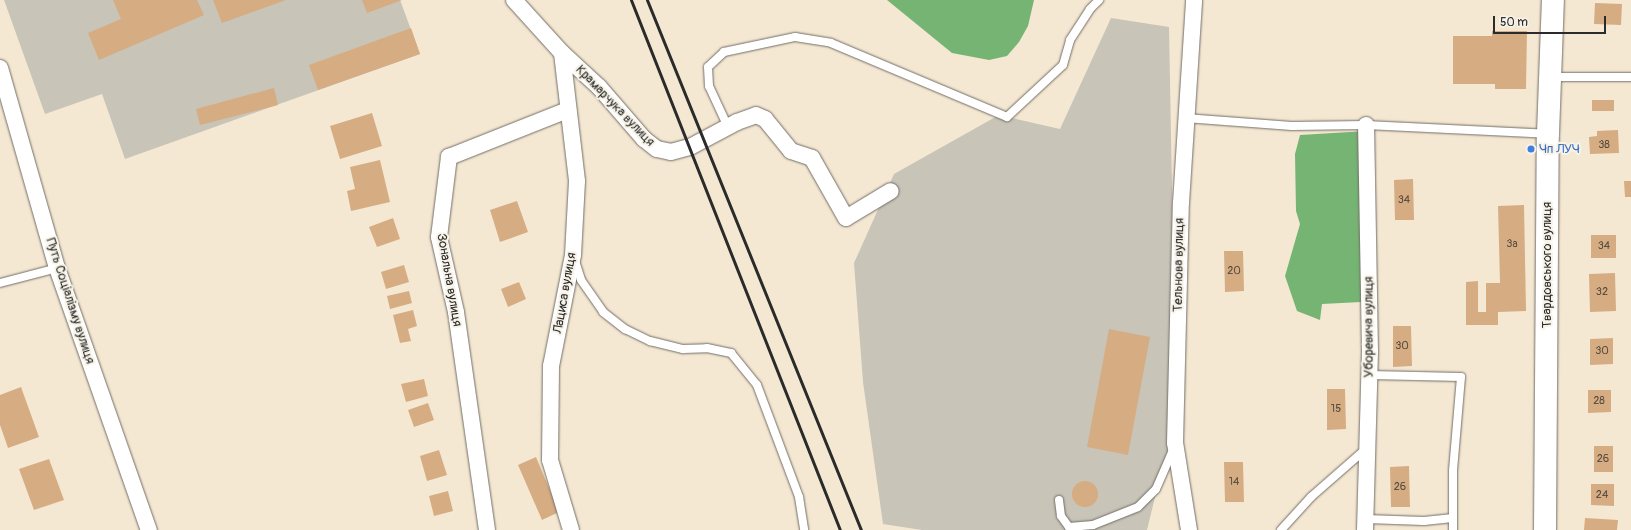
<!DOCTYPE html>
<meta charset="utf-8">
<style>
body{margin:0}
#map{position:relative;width:1631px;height:530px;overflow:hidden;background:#f5e8d3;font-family:Pangolin,sans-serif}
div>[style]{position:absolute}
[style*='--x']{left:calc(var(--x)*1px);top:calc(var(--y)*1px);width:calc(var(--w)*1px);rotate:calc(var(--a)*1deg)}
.industrial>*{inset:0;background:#c8c4b8}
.forest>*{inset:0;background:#76b474}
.building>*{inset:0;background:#d6ac82}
.round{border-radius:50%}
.roads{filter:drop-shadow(0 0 1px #726d66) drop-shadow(0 0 1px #726d66)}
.service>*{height:8px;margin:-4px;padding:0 4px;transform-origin:4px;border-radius:4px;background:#fff}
.minor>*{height:16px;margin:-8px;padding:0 8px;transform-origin:8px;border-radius:8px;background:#fff}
.secondary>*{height:22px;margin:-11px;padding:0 11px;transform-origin:11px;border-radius:11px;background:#fff}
.rail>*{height:3px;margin:-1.5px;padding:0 1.5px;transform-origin:1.5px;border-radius:1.5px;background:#2b2b2b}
.dots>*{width:11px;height:11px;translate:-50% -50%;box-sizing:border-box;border:2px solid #f7f3e8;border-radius:50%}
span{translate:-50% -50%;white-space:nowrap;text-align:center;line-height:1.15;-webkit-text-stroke:4px #f7f3e8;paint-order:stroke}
.number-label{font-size:11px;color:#564b41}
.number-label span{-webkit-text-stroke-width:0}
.street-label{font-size:13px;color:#2b2b2b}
.shop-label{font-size:13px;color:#366cbe}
.left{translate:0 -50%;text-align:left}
.scale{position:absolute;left:1493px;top:16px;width:113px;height:18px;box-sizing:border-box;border:2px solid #2b2b2b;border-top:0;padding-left:5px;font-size:12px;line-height:14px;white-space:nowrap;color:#2b2b2b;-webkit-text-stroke:3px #f7f3e8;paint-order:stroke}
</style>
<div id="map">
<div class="industrial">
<div style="clip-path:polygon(4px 0,400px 0,420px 54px,125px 159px,102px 94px,45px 114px)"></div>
<div style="clip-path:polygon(1111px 18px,1169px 27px,1176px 404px,1164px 474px,1157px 489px,1147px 530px,922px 530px,883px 524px,863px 382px,854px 263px,894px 174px,999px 115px,1060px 129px)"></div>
</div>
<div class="forest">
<div style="clip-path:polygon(887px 0,1034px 0,1028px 26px,1019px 42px,1007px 56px,989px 60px,952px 53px)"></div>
<div style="clip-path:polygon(1367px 131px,1361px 302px,1322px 304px,1320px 320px,1297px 311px,1285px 276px,1300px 224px,1296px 211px,1295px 154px,1300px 135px)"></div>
</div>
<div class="building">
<div style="clip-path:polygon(113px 0,197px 0,204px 15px,99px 60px,88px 33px,121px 19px)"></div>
<div style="clip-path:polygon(213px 0,286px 0,222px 23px)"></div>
<div style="clip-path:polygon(362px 0,402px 0,367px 13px)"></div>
<div style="clip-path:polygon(1595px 3px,1622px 4px,1621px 25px,1594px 24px)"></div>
<div style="clip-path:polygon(411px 28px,420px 54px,318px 90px,309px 65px)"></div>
<div style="clip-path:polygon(1492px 31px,1527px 31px,1526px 89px,1495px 89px,1495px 84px,1453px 84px,1453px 36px,1492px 36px)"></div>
<div style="clip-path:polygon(274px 88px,278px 105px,200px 125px,196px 109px)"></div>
<div style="clip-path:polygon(1592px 100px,1614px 100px,1614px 111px,1592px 111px)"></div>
<div style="clip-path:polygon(372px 113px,382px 146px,340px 159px,330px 126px)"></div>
<div style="clip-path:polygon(1618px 130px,1619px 153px,1590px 154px,1589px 137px,1597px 136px,1597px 131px)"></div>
<div style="clip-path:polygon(380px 160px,390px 202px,351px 211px,347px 191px,355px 189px,350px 167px)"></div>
<div style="clip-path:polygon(1413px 179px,1414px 220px,1395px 220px,1394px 180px)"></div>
<div style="clip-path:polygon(1624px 181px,1631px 181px,1631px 197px,1625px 197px)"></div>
<div style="clip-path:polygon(517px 201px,528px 232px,500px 242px,490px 210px)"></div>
<div style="clip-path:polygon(1524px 205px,1526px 311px,1498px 312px,1498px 325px,1466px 325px,1466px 282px,1478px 281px,1478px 312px,1486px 312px,1486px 283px,1500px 283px,1498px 206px)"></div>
<div style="clip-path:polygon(393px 218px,400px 239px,377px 247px,369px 227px)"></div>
<div style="clip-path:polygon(1591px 235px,1616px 235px,1616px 258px,1591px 258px)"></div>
<div style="clip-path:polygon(1224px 251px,1243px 251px,1244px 291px,1225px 292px)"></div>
<div style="clip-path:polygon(404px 265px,409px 282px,386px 289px,381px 272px)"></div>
<div style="clip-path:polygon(1615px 273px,1616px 311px,1590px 312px,1589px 274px)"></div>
<div style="clip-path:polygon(519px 282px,526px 299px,508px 307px,501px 289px)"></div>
<div style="clip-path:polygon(409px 291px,412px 303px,390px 309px,387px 296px)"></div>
<div style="clip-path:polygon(413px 310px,417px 326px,408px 329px,411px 341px,400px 343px,393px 315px)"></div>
<div style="clip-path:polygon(1393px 326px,1411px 326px,1412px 366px,1393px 367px)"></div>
<div style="clip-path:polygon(1109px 329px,1150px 337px,1128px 455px,1087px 447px)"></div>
<div style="clip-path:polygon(1613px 338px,1613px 364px,1590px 365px,1590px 339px)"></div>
<div style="clip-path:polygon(424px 379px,428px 396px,406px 402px,401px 384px)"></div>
<div style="clip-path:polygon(21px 387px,39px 437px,8px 448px,0 425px,0 395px)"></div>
<div style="clip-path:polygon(1327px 389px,1345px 389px,1346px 429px,1327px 430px)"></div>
<div style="clip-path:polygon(1588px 390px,1611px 390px,1611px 412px,1588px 413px)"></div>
<div style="clip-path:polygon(428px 403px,434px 420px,414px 427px,408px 410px)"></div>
<div style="clip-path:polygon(1594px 446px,1613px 446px,1613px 472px,1594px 472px)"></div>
<div style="clip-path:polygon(439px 450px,447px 475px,427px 481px,420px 456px)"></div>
<div style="clip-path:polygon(536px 457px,559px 512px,542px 520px,518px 465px)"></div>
<div style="clip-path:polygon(49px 459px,64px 500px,34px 510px,19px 469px)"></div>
<div style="clip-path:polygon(1224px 462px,1243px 462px,1244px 502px,1225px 502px)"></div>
<div style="clip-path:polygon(1409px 466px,1410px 507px,1391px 507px,1390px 467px)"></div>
<div class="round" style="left:1072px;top:481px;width:26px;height:26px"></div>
<div style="clip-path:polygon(1591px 484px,1614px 484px,1614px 506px,1591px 505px)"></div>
<div style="clip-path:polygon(448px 491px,453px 511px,434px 516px,429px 496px)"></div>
<div style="clip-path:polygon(1585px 518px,1618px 520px,1617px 530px,1584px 530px)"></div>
</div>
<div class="roads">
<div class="service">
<div style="--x:1552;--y:77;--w:79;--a:0"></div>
<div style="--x:1185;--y:118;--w:107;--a:4.3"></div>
<div style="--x:1292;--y:126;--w:74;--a:-0.8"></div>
<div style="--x:1366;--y:125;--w:181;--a:2.8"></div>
<div style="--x:728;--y:127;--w:45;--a:-114.9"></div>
<div style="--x:709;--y:86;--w:19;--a:-93"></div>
<div style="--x:708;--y:67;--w:22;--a:-43"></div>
<div style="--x:724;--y:52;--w:73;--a:-11.9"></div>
<div style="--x:795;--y:37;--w:36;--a:9"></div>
<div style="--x:831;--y:43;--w:191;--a:22.8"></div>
<div style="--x:1007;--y:117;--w:76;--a:-42.9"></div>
<div style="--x:1063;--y:65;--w:26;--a:-74"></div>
<div style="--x:1070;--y:40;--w:37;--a:-57"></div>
<div style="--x:1090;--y:9;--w:13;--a:-45"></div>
<div style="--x:575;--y:261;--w:20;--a:72"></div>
<div style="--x:581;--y:280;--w:39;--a:55"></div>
<div style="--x:603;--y:312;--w:28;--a:38"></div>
<div style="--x:625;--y:329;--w:28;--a:26"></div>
<div style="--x:650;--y:341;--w:34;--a:14"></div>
<div style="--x:683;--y:349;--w:24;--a:-2"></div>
<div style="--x:707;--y:348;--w:25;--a:12"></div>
<div style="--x:731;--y:353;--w:41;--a:50.9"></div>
<div style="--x:757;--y:385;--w:120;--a:69.4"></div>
<div style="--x:799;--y:497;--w:33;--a:81"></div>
<div style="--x:0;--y:283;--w:59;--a:-14.7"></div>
<div style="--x:1370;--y:375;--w:91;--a:1.3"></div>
<div style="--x:1461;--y:377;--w:94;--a:94.9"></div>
<div style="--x:1453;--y:471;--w:59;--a:90"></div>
<div style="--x:1059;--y:500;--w:16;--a:83"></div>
<div style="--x:1061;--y:516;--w:14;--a:54"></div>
<div style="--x:1069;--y:527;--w:24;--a:-5"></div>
<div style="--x:1093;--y:525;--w:48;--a:-21.8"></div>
<div style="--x:1138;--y:507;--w:25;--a:-45"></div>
<div style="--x:1156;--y:489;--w:43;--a:-66.4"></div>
<div style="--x:1366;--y:519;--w:58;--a:2"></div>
<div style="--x:1424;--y:521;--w:29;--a:-6"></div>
<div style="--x:1281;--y:530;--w:45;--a:-47.7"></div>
<div style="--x:1311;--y:497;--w:74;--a:-41.2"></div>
</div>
<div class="minor">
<div style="--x:514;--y:0;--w:72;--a:47.8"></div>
<div style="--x:562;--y:53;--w:50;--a:42.6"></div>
<div style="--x:599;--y:87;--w:69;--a:49.1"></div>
<div style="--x:644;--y:139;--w:16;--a:38"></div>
<div style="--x:657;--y:149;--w:14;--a:12"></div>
<div style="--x:671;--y:152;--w:20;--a:-15"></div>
<div style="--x:690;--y:147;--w:53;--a:-28"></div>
<div style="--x:737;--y:122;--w:20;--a:-20"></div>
<div style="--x:756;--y:115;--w:10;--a:24"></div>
<div style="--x:765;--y:119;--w:41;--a:50.9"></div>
<div style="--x:791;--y:151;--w:22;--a:18"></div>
<div style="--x:812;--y:158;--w:69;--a:60.5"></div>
<div style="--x:846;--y:218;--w:52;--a:-31"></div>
<div style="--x:562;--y:53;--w:129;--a:83.3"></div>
<div style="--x:577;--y:181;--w:74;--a:93.1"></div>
<div style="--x:573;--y:255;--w:113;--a:101.2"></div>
<div style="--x:551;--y:366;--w:94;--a:90.6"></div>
<div style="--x:550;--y:460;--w:73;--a:73.3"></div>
<div style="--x:0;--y:68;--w:208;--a:74.1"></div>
<div style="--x:57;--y:268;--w:278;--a:70.7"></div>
<div style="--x:487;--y:530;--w:220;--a:-98.1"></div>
<div style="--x:456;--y:312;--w:77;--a:-102.8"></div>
<div style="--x:439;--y:237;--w:81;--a:-82.9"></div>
<div style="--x:449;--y:157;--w:128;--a:-21.6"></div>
<div style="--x:1189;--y:530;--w:88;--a:-99.1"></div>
<div style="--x:1175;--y:443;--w:240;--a:-88.6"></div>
<div style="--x:1181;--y:203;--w:203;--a:-86.3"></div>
<div style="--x:1365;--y:530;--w:178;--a:-88.4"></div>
<div style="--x:1370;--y:352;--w:227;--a:-91"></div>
</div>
<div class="secondary">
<div style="--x:1545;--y:530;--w:396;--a:-89.6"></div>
<div style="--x:1548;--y:134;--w:134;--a:-87.9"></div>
</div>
</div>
<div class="rail">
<div style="--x:631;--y:0;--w:570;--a:68.48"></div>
<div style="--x:647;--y:0;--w:572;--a:68.01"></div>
</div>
<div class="dots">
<div style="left:1531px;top:149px;background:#3f7fe0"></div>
</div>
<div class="number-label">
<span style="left:1604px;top:145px">38</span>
<span style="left:1404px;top:200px">34</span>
<span style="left:1512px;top:244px">3а</span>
<span style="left:1604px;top:246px">34</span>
<span style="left:1234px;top:271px">20</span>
<span style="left:1602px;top:292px">32</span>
<span style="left:1402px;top:346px">30</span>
<span style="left:1602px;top:351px">30</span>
<span style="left:1599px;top:401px">28</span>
<span style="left:1336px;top:409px">15</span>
<span style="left:1603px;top:459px">26</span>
<span style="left:1234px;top:482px">14</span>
<span style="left:1400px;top:487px">26</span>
<span style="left:1602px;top:495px">24</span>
</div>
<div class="street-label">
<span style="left:615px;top:106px;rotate:46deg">Крамарчука вулиця</span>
<span style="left:1179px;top:265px;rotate:-89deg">Тельнова вулиця</span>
<span style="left:1547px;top:265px;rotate:-90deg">Твардовського вулиця</span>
<span style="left:449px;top:280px;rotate:80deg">Зональна вулиця</span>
<span style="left:565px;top:293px;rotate:-80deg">Лациса вулиця</span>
<span style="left:70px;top:301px;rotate:72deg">Путь Соціалізму вулиця</span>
<span style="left:1369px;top:327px;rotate:-90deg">Уборевича вулиця</span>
</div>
<div class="shop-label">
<span class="left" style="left:1539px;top:149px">Чп ЛУЧ</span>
</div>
<div class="scale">50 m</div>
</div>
